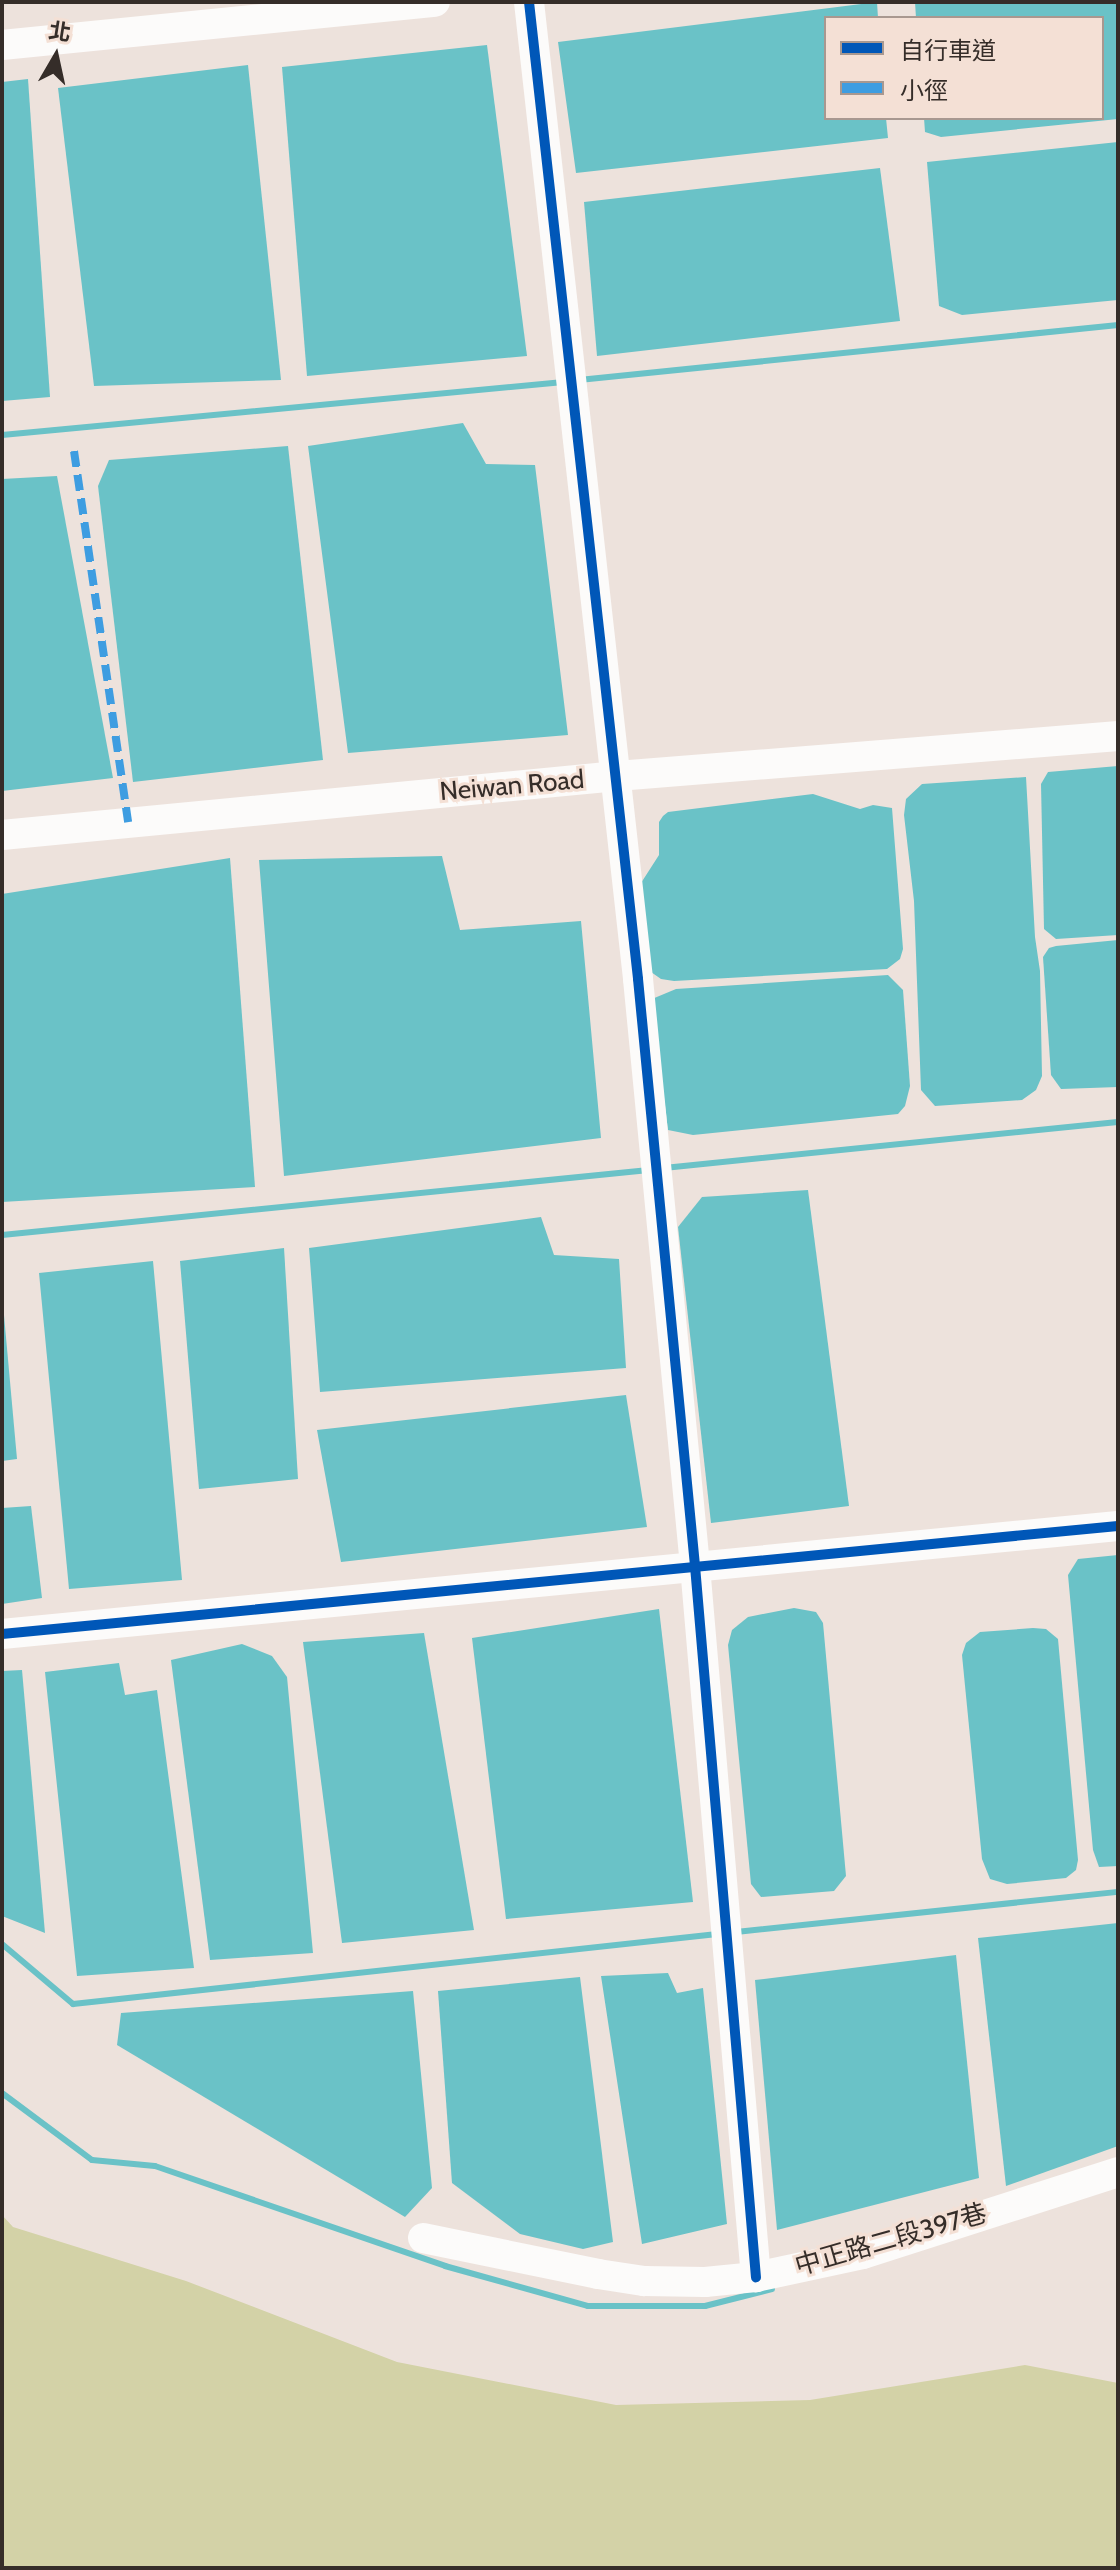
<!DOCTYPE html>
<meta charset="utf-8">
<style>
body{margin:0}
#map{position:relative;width:1120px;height:2570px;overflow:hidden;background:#ede2dc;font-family:Cabin,"Noto Sans TC",sans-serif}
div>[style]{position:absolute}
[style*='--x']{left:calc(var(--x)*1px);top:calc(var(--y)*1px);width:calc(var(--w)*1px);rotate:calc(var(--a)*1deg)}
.green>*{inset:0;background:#d3d2a7}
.water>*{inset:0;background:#6ac2c7}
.stream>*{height:6px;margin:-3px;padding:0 3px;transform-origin:3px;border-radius:3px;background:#6ac2c7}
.minor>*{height:30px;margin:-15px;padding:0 15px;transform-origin:15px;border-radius:15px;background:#fcfbfa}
.quiet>*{height:8px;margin-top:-4px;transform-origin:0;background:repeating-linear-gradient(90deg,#3e9de1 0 16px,transparent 0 24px)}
.cycleway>*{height:10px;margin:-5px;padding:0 5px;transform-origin:5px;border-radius:5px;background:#0057b8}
span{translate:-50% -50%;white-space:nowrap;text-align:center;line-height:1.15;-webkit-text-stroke:6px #f4e0d5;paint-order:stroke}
.street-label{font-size:26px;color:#352d29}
.frame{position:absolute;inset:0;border:4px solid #352d29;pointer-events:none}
.legend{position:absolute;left:824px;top:16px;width:280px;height:104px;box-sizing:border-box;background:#f4e0d5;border:2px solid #a89890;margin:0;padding:10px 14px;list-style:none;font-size:24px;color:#352d29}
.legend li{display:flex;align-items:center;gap:16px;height:40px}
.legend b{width:40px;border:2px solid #a89890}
.north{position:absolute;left:16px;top:16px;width:80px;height:80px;-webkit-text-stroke:6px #f4e0d5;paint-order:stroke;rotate:9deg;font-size:22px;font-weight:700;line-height:32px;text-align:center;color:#352d29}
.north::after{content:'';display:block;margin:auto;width:28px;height:36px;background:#352d29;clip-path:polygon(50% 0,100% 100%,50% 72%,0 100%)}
</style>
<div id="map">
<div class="green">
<div style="clip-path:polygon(2px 2215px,13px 2227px,186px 2281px,397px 2362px,616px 2405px,810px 2400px,1025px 2365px,1118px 2383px,1118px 2568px,2px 2568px)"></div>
</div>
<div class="water">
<div style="clip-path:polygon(877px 2px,878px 18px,826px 18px,826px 118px,886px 118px,888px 138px,576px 173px,558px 42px)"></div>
<div style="clip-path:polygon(915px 2px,1118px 2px,1118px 119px,941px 137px,925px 132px,924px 118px,1102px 118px,1102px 18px,916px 18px)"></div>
<div style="clip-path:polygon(487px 45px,527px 356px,307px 376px,282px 67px)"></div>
<div style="clip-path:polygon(248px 65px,281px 380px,94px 386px,58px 88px)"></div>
<div style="clip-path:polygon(28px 79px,50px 397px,2px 401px,2px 82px)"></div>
<div style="clip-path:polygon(1118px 142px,1118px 300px,962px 315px,939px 306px,927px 162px)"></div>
<div style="clip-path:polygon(880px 168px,900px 321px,597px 356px,584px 202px)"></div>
<div style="clip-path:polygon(463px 423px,486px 464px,535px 465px,568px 735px,348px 753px,308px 446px)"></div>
<div style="clip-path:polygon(288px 446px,323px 760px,133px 782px,98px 486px,109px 460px)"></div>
<div style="clip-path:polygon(57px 476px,113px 778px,2px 791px,2px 479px)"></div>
<div style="clip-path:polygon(1118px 766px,1118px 935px,1056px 939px,1044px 929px,1041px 784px,1048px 772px)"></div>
<div style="clip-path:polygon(1026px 777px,1035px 937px,1040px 971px,1042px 1076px,1036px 1090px,1022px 1100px,935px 1106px,921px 1090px,914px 901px,904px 815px,906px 799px,922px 784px)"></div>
<div style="clip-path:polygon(813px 794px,860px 809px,873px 805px,892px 808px,903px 949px,900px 959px,887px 969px,674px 981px,661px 979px,651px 972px,641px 883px,659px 855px,659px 822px,663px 816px,668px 812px)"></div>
<div style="clip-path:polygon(442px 856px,460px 930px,581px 921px,601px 1138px,284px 1176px,259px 860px)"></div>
<div style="clip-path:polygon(230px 858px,255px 1187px,2px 1202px,2px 894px)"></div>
<div style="clip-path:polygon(1118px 940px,1118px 1087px,1061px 1089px,1051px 1075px,1043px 957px,1049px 948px,1056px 946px)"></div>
<div style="clip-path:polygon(888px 975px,903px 990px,910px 1086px,905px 1106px,898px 1114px,693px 1135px,668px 1130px,652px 999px,676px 989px)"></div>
<div style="clip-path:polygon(808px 1190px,849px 1506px,711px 1523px,678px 1227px,702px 1197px)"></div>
<div style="clip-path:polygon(541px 1217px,554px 1255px,619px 1259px,626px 1368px,320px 1392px,309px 1248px)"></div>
<div style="clip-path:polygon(284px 1248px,298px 1479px,199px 1489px,180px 1261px)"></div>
<div style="clip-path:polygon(153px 1261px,182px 1580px,69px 1589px,39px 1273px)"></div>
<div style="clip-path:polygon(2px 1293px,17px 1459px,2px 1461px)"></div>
<div style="clip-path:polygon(626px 1395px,647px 1527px,341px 1562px,317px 1430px)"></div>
<div style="clip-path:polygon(31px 1506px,42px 1598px,2px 1604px,2px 1508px)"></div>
<div style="clip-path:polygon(1118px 1555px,1118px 1866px,1099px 1867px,1093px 1850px,1068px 1575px,1078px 1559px)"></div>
<div style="clip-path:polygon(794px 1608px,816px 1612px,823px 1623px,846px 1876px,834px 1891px,761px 1897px,751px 1884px,728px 1645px,732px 1630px,748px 1617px)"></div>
<div style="clip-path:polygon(659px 1609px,693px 1902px,506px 1919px,472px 1638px)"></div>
<div style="clip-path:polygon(1033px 1628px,1046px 1629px,1058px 1639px,1078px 1860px,1076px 1870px,1066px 1878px,1007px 1884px,990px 1879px,982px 1859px,962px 1655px,966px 1643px,980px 1632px)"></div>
<div style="clip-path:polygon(424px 1633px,474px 1930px,342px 1943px,303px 1642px)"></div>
<div style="clip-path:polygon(242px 1644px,272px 1656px,287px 1677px,313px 1953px,210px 1960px,171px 1660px)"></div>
<div style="clip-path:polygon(119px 1663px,125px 1695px,157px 1690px,194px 1968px,77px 1976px,45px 1672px)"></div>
<div style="clip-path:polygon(22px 1670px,45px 1933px,2px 1916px,2px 1671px)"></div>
<div style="clip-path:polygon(1118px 1923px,1118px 2146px,1006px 2186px,978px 1938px)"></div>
<div style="clip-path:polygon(956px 1955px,979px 2178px,777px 2230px,755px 1980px)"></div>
<div style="clip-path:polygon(668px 1973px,677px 1993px,703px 1988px,727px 2224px,642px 2244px,601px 1976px)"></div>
<div style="clip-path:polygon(580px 1977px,613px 2242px,583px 2249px,520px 2234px,452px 2183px,438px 1991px)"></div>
<div style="clip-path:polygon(413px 1991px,432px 2188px,405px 2217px,117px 2045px,121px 2013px)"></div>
</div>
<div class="stream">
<div style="--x:579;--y:380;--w:542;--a:-5.83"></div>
<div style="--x:2;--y:435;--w:564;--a:-5.39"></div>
<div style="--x:664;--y:1168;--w:456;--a:-5.8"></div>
<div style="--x:2;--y:1235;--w:650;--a:-5.74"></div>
<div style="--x:736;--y:1932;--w:384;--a:-6"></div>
<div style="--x:2;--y:1944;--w:93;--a:40.2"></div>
<div style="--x:73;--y:2004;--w:648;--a:-6.2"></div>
<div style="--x:2;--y:2093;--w:112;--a:36.7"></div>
<div style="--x:92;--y:2160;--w:63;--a:5.4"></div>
<div style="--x:155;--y:2166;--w:307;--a:19"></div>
<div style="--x:445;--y:2266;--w:148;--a:15.6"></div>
<div style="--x:588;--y:2306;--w:117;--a:0"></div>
<div style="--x:705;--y:2306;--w:69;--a:-14.2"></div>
</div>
<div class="minor">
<div style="--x:529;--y:2;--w:983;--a:83.63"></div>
<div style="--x:638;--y:979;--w:590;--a:84.45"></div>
<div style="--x:695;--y:1566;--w:714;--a:85.1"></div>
<div style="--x:2;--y:45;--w:435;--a:-5.7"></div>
<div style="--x:2;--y:835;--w:618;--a:-5.48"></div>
<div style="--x:617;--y:776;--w:503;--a:-4.56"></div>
<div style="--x:2;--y:1634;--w:1121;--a:-5.53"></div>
<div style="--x:423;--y:2238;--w:179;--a:11.6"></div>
<div style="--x:598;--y:2274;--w:47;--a:8.7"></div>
<div style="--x:644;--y:2281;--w:61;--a:0.9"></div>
<div style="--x:705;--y:2282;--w:51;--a:-5.6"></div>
<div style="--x:756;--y:2277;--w:109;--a:-12.1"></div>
<div style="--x:863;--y:2254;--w:268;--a:-17.8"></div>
</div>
<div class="quiet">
<div style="--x:74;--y:451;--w:375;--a:81.7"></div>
</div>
<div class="cycleway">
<div style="--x:529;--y:2;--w:983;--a:83.63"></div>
<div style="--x:638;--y:979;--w:590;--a:84.45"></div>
<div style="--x:695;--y:1566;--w:714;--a:85.1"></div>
<div style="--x:2;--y:1634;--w:1121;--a:-5.53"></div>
</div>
<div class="street-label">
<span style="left:512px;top:786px;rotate:-5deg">Neiwan Road</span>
<span style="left:891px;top:2240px;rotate:-16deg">中正路二段397巷</span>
</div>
<div class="frame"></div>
<ul class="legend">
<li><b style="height:10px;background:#0057b8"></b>自行車道</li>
<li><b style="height:10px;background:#3e9de1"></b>小徑</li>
</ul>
<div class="north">北</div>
</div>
